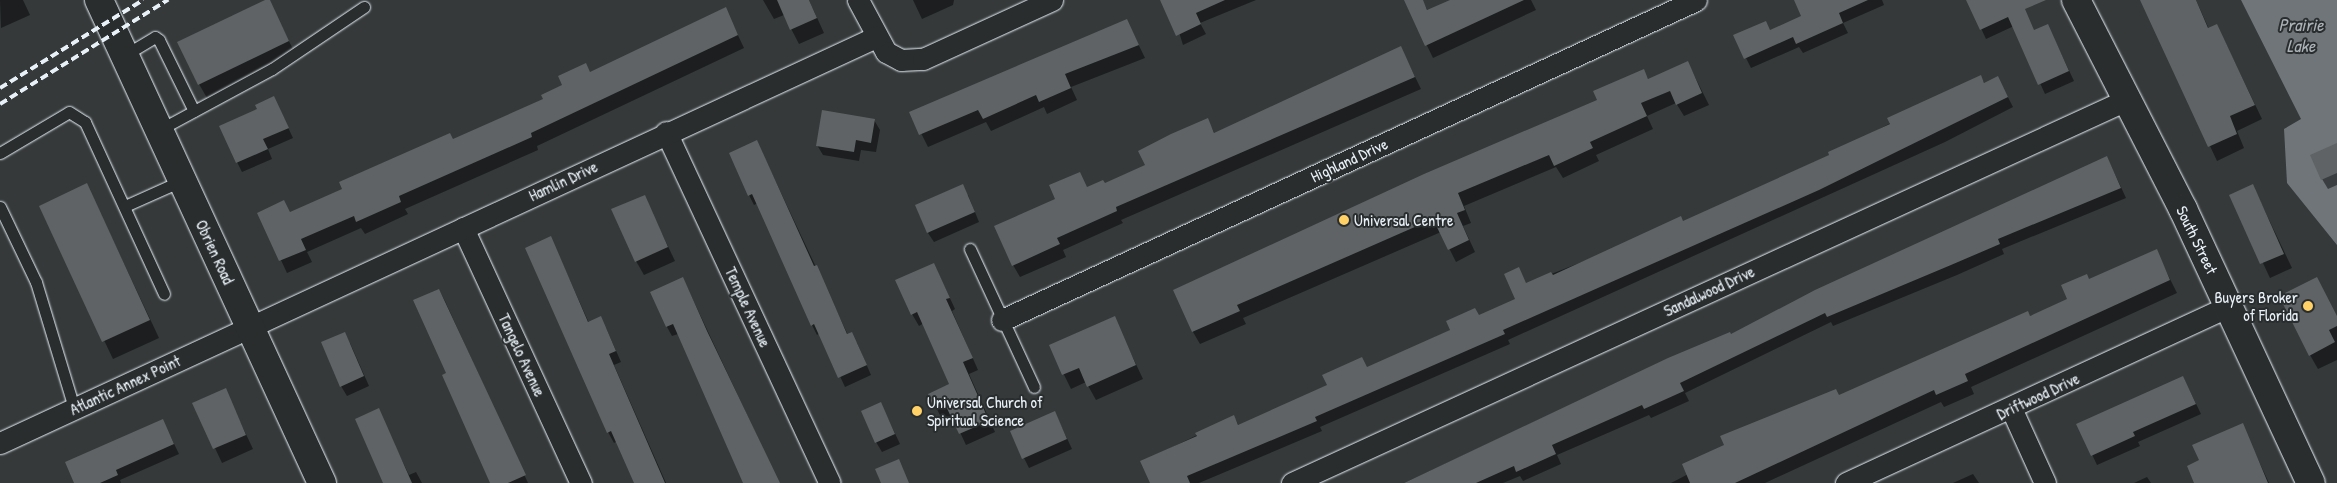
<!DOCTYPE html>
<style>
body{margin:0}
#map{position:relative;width:2337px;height:483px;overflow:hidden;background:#35393a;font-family:"Patrick Hand",sans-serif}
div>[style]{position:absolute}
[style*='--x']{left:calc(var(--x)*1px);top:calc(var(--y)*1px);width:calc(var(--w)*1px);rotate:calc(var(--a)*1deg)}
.water>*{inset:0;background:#707579}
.shadow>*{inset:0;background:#0007}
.building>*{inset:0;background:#5f6365}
.roads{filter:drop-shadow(0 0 1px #e8f1f8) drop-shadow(0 0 1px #e8f1f8)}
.lane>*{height:11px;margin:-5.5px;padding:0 5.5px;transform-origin:5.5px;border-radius:5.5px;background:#2a2d2e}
.street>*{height:21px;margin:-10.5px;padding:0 10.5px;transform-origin:10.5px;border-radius:10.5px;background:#2a2d2e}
.secondary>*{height:28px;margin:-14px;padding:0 14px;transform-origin:14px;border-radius:14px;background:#2a2d2e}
.rail>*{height:4px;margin-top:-2px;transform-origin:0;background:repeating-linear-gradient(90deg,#e8f1f8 0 8px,transparent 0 12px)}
.dots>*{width:14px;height:14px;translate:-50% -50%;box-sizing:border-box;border:2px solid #2a2d2e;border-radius:50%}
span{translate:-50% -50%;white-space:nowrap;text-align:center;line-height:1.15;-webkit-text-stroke:4px #2a2d2e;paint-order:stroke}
.street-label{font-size:16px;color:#e8f1f8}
.poi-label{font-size:16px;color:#e8f1f8}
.left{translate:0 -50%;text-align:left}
.right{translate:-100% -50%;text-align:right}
.water-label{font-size:18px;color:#acb3b8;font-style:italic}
</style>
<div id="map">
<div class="water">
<div style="clip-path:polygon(2241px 0,2337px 0,2337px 245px,2287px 183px,2284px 129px,2301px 119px)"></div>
</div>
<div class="shadow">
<div style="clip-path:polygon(0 0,23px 0,30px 15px,1px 28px)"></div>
<div style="clip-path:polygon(268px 0,296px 55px,207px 98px,199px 84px)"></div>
<div style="clip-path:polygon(763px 0,809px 0,824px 33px,799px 44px,784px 15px,774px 19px)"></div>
<div style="clip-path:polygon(913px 0,954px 0,953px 5px,922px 19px)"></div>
<div style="clip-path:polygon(1169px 0,1256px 0,1200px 23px,1206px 34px,1183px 45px)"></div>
<div style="clip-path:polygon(1422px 0,1428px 11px,1452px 0,1531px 0,1536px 10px,1433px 58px,1406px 2px)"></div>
<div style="clip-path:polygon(1805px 0,1882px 0,1884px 5px,1843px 23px,1848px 33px,1803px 53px,1799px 47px,1751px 68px,1735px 36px,1771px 31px,1803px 17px)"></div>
<div style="clip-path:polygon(1968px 0,2020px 0,2034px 32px,2048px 26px,2074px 81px,2045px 94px,2014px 26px,1986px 39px)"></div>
<div style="clip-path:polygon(2142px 0,2196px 0,2209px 29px,2224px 40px,2262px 119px,2237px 131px,2244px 148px,2217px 161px)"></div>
<div style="clip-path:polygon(725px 8px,744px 48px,537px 146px,538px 150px,405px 209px,408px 214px,365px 234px,361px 228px,307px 252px,312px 262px,287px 273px,259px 213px,290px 213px,545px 99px)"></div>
<div style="clip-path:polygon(1127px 21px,1145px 58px,1071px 87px,1077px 100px,1047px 114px,1044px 107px,991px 131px,986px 122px,928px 147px,911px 113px)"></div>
<div style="clip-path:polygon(1401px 48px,1421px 89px,1121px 220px,1123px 223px,1063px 250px,1066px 257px,1020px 277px,1013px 265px,1057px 199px,1079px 173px,1087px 188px,1105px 185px,1146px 166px,1207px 119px,1215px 134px)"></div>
<div style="clip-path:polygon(1688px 63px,1709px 105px,1684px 116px,1676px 103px,1647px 116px,1653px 129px,1596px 155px,1599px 161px,1563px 178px,1556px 167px,1464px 206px,1471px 223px,1463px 226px,1475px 252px,1456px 262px,1441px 232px,1243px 318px,1246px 324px,1200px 344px,1193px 332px,1175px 291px,1599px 101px,1643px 71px,1649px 80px)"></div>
<div style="clip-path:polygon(1980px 76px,1985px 84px,1998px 78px,2013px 107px,1945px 142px,1508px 340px,1510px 344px,1320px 427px,1322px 431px,1199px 483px,1151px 483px,1142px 462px,1234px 417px,1239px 426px,1451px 330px,1517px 300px,1526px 284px,1683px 222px,1830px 155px)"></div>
<div style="clip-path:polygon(274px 98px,293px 138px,268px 149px,272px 159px,242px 172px,237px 162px,259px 110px)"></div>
<div style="clip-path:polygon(874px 120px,880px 130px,876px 152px,861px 150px,859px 161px,823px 155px,817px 145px)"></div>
<div style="clip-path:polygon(757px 142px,848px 335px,857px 343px,871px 375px,845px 387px,820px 333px,817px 335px,812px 325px,758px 203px,754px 205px,749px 195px)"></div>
<div style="clip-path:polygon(2337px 148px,2337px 185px,2328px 189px,2322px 179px)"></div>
<div style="clip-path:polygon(2107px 157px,2126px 198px,2002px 249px,2004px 254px,1957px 275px,1833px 326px,1831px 322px,1685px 393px,1689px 401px,1651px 418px,1649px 415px,1557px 455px,1561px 464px,1523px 481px,1520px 476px,1503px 483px,1404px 483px,1669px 359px,1731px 336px)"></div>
<div style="clip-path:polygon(87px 185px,159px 338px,113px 359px,40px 206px)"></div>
<div style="clip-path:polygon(2253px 186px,2292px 268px,2270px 278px,2231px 195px)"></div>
<div style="clip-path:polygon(968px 195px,979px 222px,934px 242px,928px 233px)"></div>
<div style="clip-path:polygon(644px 196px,675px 261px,644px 275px,636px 261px)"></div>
<div style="clip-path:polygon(551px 238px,589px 323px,606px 328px,621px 362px,614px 365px,666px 483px,636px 483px,617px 441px,614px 443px,608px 432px)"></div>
<div style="clip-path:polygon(2156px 251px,2177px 293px,1971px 387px,1974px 394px,1944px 407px,1941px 402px,1765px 483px,1671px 483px,1839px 396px,2069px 300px,2089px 280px)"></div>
<div style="clip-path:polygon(934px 264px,955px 309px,952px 311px,978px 370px,969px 374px,995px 432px,966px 445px,952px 415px,942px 419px,929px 394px,951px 385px,924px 323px,919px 326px,912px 314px)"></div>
<div style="clip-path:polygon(683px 279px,688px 289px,779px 483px,746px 483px,678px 334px,672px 336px,667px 327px,652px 293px)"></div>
<div style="clip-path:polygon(439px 290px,445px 301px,528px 483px,492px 483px,447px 374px)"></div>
<div style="clip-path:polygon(2337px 316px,2337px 360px,2318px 369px,2310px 355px)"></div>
<div style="clip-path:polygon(1114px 318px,1143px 379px,1096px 400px,1086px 382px,1071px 389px,1050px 346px)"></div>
<div style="clip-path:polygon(350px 343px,369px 386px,347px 396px,341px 386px)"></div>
<div style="clip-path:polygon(2183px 377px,2201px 414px,2138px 442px,2140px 446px,2097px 465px,2078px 425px)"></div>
<div style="clip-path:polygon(225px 390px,253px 449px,222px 463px,194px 403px)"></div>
<div style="clip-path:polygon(881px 404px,900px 444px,882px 452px,876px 442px)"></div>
<div style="clip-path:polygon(378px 410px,409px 475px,416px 472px,422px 483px,386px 483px)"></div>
<div style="clip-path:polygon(1055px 413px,1072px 449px,1029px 468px,1011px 432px)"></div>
<div style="clip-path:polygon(163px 421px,179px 454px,120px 480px,121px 483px,76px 483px)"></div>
<div style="clip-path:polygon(2242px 425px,2269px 483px,2195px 483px,2201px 461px)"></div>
<div style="clip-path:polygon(1973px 474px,1979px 483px,1953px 483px)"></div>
<div style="clip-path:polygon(2147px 477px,2151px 483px,2134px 483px)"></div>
</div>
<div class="building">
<div style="clip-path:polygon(265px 0,270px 0,289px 41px,198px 85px,177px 42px)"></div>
<div style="clip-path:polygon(777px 0,809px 0,817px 18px,790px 30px)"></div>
<div style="clip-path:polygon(1160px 0,1225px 0,1196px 13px,1201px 24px,1176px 36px)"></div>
<div style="clip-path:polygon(1404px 0,1423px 0,1427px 10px,1450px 0,1524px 0,1425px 46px)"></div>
<div style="clip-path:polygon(1794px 0,1868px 0,1839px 13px,1843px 23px,1796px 44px,1793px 37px,1744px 59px,1733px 35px,1766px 21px,1770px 30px,1801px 16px)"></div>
<div style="clip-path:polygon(1966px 0,2046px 0,2025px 9px,2034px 30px,2048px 24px,2069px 71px,2038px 85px,2008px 17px,1980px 30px)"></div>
<div style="clip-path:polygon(2140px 0,2196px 0,2208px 28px,2217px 24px,2255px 105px,2230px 116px,2237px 134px,2208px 147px)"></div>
<div style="clip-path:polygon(726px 7px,738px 35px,531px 133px,532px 137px,399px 196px,401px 202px,356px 222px,354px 216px,301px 239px,306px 250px,279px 261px,257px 213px,284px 200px,290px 212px,342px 189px,339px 182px,450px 133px,453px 139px,543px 99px,541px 95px,562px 85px,558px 76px,586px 63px,590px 72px)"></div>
<div style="clip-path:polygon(1127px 19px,1139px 45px,1065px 74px,1071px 88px,1039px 102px,1036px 95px,983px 119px,978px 110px,919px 135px,909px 112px)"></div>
<div style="clip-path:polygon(1401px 46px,1415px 77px,1116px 207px,1117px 211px,1057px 238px,1060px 244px,1012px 266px,994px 226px,1055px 199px,1049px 185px,1080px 172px,1087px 187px,1103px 180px,1105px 183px,1145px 165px,1138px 151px,1171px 134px,1208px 118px,1214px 133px)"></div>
<div style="clip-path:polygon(1688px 61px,1702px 93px,1676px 105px,1670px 91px,1641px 103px,1647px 116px,1590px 142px,1593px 148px,1554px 166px,1549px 155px,1458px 193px,1465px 210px,1457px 213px,1469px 240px,1448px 250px,1433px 219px,1237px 305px,1240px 311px,1192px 332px,1173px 290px,1424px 174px,1597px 100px,1593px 91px,1644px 69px,1648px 79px)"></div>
<div style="clip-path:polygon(1981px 75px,1984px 83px,1998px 76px,2008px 97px,1819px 190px,1503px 330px,1505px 334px,1315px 417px,1317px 421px,1187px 476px,1190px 483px,1150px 483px,1140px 461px,1197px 436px,1195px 433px,1234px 415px,1238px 425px,1327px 385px,1322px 375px,1362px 357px,1367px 367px,1450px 330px,1446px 321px,1475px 308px,1479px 315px,1515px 299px,1504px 274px,1519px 267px,1526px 283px,1551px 272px,1553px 275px,1681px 216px,1683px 221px,1829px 155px,1828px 152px,1890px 124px,1887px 118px)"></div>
<div style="clip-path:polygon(274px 96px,289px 128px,263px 139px,268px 149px,236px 163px,219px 126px,257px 109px,255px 105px)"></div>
<div style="clip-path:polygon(822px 110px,875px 119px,871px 143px,856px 140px,854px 152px,816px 146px)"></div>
<div style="clip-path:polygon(757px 140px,814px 266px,817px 265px,847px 334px,852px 332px,867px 365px,838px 378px,814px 324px,811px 326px,752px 194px,748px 196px,729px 153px)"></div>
<div style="clip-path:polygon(2337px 143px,2337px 173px,2321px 180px,2310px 155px)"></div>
<div style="clip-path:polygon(2107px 156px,2121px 188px,1998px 239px,2000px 244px,1951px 265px,1827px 317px,1825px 313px,1680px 383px,1684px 391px,1644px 409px,1642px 405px,1552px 445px,1556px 454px,1516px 472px,1514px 466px,1476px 483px,1404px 483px,1668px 358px,1730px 332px,1731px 334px,1815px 290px)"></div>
<div style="clip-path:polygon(87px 183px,150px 320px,102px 342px,39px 206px)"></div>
<div style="clip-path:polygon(963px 184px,975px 212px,927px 233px,915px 205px)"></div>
<div style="clip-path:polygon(2253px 184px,2284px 254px,2260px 264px,2229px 195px)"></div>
<div style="clip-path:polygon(645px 195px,668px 247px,635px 262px,611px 209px)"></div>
<div style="clip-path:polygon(551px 236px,588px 322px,601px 316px,616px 351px,609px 354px,665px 483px,634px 483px,611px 431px,607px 433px,525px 248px)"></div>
<div style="clip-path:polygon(2157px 249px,2170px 280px,1965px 374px,1968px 381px,1936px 395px,1934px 390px,1735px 483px,1690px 483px,1682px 464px,1724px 445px,1720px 436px,1836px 389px,1839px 395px,2028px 311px,2030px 316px,2067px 299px,2061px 285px,2087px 274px,2089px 279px)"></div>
<div style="clip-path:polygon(934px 263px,950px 298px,946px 299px,973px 358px,963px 362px,989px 421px,959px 434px,945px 404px,934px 408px,928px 394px,949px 384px,917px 312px,911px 315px,895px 280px)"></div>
<div style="clip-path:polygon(683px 277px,707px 331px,780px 483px,743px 483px,673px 324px,666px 327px,650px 292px)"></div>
<div style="clip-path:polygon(2317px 277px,2337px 316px,2337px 326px,2329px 330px,2335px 342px,2309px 356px,2279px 296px)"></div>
<div style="clip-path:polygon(439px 289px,526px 475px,508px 483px,490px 483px,442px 375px,446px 373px,413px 300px)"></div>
<div style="clip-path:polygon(1115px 316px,1136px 365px,1087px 387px,1079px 368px,1062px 375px,1049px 345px)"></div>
<div style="clip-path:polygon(345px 332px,364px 376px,340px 387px,321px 342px)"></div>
<div style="clip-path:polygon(2183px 376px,2196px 404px,2133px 432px,2135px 436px,2091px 456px,2076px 424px)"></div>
<div style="clip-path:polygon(226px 388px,246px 435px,213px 449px,192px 403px)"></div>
<div style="clip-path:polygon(881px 402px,895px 434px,875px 443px,861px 411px)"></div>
<div style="clip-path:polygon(379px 408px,412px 483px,383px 483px,355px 419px)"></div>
<div style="clip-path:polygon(1055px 411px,1067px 439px,1022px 459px,1010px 431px)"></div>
<div style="clip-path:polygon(163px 419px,174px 444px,116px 470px,118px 475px,100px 483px,74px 483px,65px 462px)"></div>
<div style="clip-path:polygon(2243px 423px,2268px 483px,2194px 483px,2187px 466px,2199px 460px,2192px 445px)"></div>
<div style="clip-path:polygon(899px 459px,909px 483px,881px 483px,875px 469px)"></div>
</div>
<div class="roads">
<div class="lane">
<div style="--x:125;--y:55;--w:35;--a:-31"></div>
<div style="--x:155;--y:37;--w:5;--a:37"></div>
<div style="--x:159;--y:40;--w:79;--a:63.8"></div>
<div style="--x:159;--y:130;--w:128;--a:-28.4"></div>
<div style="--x:272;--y:69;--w:111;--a:-34"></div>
<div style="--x:0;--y:153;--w:80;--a:-30.7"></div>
<div style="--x:69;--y:112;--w:19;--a:32"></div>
<div style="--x:85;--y:122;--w:189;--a:65.3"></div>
<div style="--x:125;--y:206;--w:64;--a:-24.1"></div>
<div style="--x:0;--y:207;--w:83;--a:64.4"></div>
<div style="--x:36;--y:282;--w:132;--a:73.2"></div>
<div style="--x:970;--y:249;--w:152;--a:65.1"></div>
</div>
<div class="street">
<div style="--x:858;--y:0;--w:59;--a:61.7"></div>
<div style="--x:886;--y:52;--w:17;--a:28"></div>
<div style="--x:901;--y:60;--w:22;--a:-3"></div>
<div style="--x:923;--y:59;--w:142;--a:-24.6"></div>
<div style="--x:666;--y:132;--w:387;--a:65"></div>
<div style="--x:463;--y:228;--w:281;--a:65.2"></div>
<div style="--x:1002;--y:320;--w:764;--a:-24.75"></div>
<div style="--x:2011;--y:408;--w:82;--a:65.6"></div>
<div style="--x:0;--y:443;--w:966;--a:-24.87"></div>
<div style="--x:1292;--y:483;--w:918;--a:-24.67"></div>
<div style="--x:1846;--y:483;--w:422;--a:-24.8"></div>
</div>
<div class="secondary">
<div style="--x:99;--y:0;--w:532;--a:65.22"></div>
<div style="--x:2076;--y:0;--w:235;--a:62.9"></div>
<div style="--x:2183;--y:209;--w:302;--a:65"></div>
</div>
</div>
<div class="rail">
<div style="--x:0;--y:88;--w:168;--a:-31.6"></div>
<div style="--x:0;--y:104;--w:198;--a:-31.8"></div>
</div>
<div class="dots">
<div style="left:1344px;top:220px;background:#ffd166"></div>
<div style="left:2308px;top:306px;background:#ffd166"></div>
<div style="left:917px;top:411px;background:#ffd166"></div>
</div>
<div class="street-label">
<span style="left:1349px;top:160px;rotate:-25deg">Highland Drive</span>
<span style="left:563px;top:181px;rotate:-25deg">Hamlin Drive</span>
<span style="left:2197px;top:240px;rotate:64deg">South Street</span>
<span style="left:215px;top:252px;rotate:65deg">Obrien Road</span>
<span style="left:1709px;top:291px;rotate:-25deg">Sandalwood Drive</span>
<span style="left:748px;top:307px;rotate:65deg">Temple Avenue</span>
<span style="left:522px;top:355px;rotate:65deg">Tangelo Avenue</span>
<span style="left:125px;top:385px;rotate:-25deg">Atlantic Annex Point</span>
<span style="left:2038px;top:396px;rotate:-25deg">Driftwood Drive</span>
</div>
<div class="poi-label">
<span class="left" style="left:1354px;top:220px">Universal Centre</span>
<span class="right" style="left:2298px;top:306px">Buyers Broker<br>of Florida</span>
<span class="left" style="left:927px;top:411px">Universal Church of<br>Spiritual Science</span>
</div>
<div class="water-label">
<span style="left:2301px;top:36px">Prairie<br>Lake</span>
</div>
</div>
